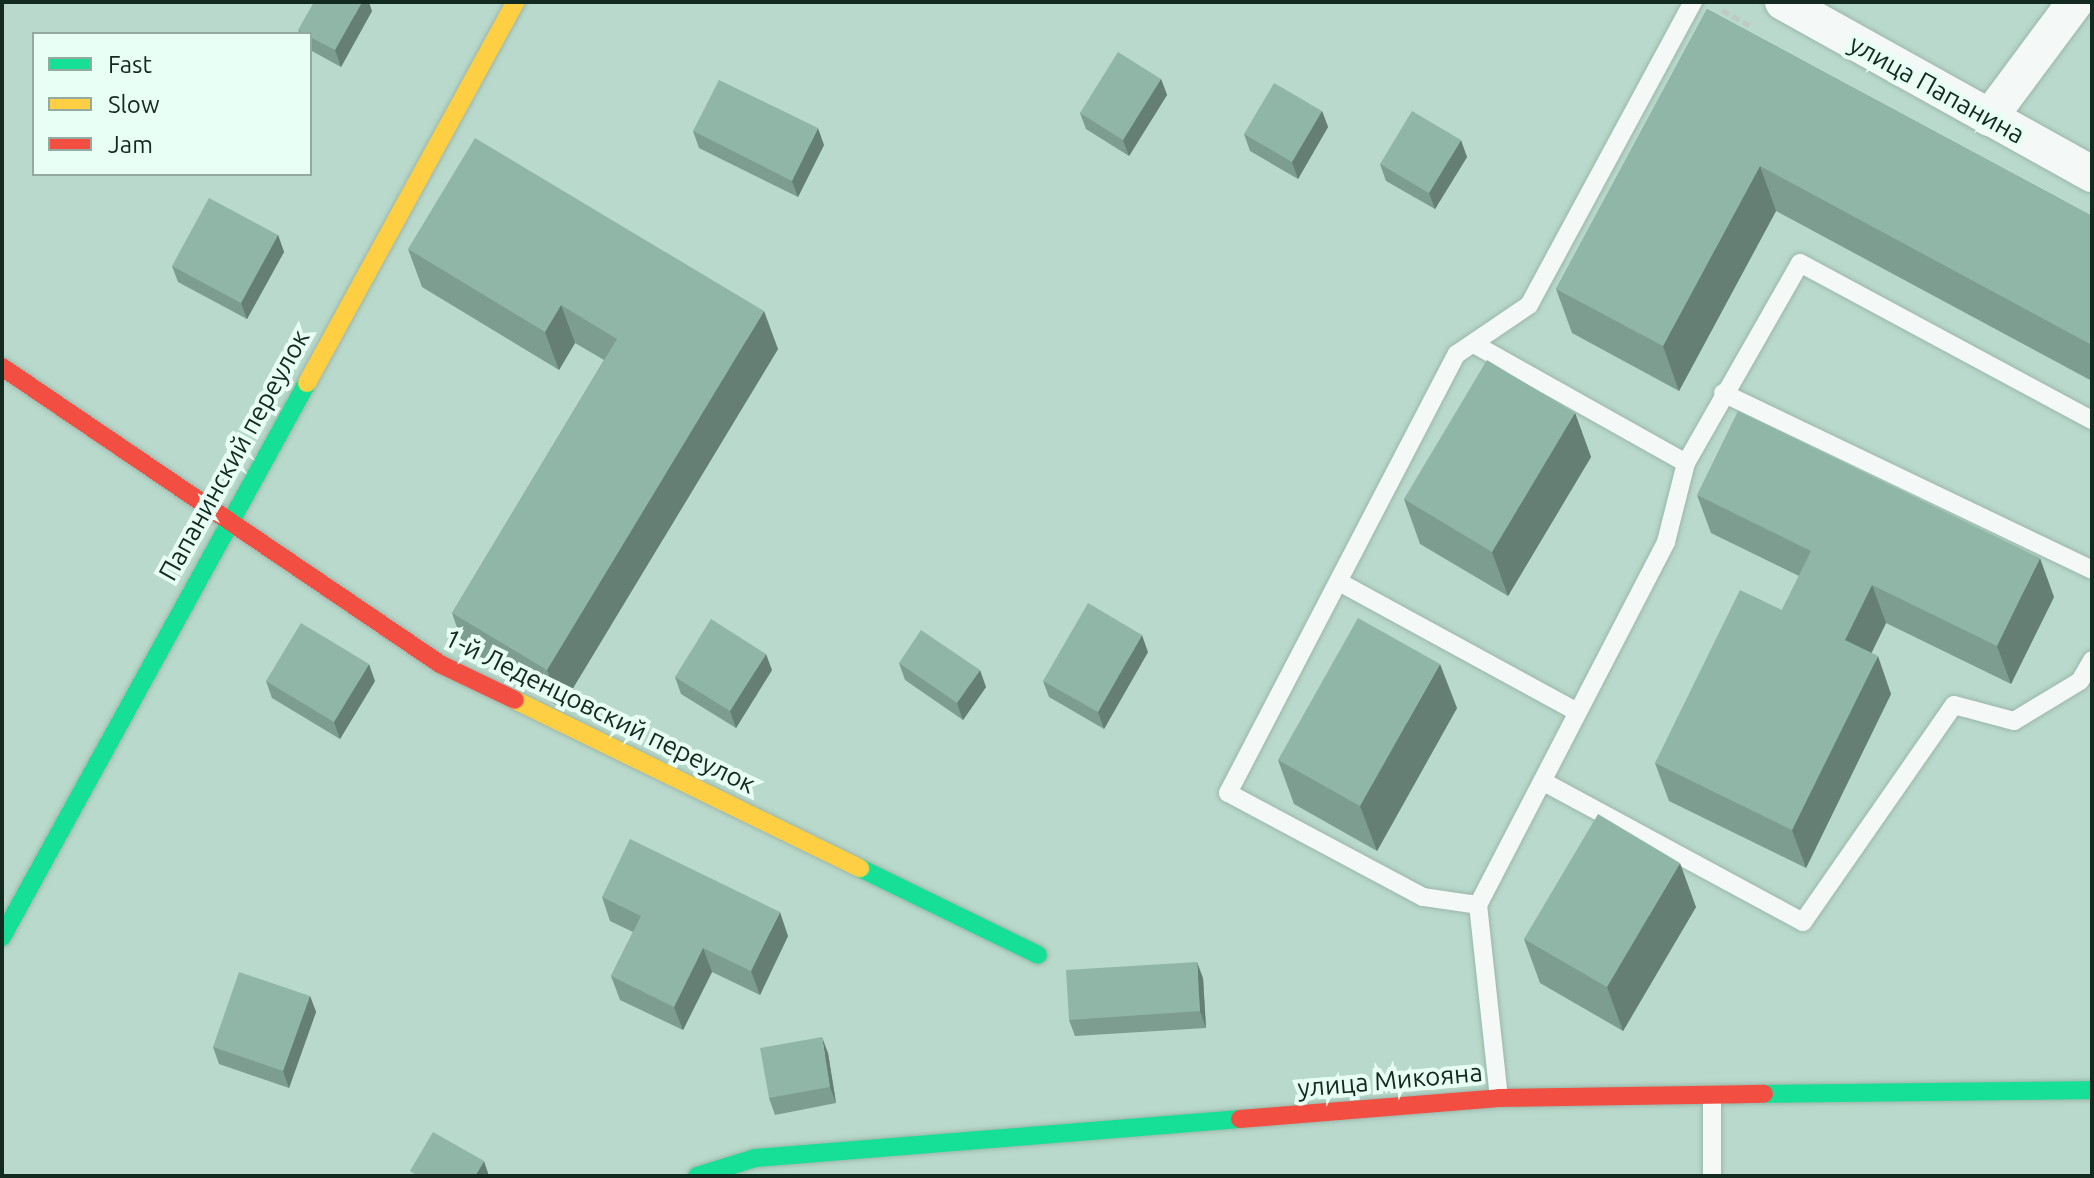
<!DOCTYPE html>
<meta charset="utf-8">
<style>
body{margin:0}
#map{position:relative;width:2094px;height:1178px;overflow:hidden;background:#b8d9cb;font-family:Ubuntu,sans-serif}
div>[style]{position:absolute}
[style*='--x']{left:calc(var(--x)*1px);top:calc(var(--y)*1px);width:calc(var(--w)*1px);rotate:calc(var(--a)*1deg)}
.path>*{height:5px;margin-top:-2.5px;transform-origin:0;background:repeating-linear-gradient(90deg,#c0cac5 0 8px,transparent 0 12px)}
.roads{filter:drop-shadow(0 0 2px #9bb6aa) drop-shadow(0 0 2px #9bb6aa)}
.lane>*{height:18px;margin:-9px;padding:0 9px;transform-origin:9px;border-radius:9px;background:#f4f9f7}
.street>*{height:36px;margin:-18px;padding:0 18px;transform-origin:18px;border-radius:18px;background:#f4f9f7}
.fast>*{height:18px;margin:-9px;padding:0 9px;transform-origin:9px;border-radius:9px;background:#16e098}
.slow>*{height:18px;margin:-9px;padding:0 9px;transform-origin:9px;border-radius:9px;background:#ffcf43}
.jam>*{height:18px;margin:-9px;padding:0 9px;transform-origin:9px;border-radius:9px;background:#f24e42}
.wall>*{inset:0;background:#7c9d90}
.shaded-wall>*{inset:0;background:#657f75}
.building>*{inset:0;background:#90b6a7}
span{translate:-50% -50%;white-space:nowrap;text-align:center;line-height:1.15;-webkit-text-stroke:8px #e7fff4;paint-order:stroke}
.street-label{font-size:26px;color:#122a20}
.frame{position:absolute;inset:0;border:4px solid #122a20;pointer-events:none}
.legend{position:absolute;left:32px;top:32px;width:280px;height:144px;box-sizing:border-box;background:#e7fff4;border:2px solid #92aa9f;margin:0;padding:10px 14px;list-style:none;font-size:24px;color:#122a20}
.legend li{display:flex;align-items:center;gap:16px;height:40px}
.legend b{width:40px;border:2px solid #92aa9f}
</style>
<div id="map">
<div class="path">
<div style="--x:1722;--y:10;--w:31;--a:29"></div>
</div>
<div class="roads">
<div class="lane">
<div style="--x:1474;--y:344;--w:243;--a:29.3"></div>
<div style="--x:1723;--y:393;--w:409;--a:25.6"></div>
<div style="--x:1339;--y:582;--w:270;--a:28.6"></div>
<div style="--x:1544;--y:782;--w:294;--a:28.4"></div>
<div style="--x:1803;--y:922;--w:264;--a:-55.2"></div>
<div style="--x:1954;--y:705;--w:62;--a:14.9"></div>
<div style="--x:2014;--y:721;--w:77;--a:-31.2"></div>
<div style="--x:2080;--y:681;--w:24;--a:-60"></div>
<div style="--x:1478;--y:905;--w:409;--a:-62.6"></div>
<div style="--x:1666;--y:542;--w:81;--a:-75.8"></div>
<div style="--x:1686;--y:463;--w:230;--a:-60.3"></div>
<div style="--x:1800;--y:263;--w:332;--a:28.3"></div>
<div style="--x:1499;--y:1098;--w:194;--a:-96.2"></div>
<div style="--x:1478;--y:905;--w:56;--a:-171.7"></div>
<div style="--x:1423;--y:897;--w:221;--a:-151.9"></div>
<div style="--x:1228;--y:793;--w:495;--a:-62.5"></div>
<div style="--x:1457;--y:354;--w:87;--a:-34.2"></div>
<div style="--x:1529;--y:305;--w:345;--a:-61.6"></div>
<div style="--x:1712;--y:1098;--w:78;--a:90"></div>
</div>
<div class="street">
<div style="--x:1783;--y:2;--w:354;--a:29.1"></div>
<div style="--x:1989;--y:118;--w:144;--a:-53.4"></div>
</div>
<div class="fast">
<div style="--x:860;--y:868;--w:198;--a:26"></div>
<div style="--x:2;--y:937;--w:632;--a:-61.17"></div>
<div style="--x:1764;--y:1094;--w:328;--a:-0.7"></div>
<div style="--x:697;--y:1176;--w:61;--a:-17.2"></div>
<div style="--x:755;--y:1158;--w:487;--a:-4.6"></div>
</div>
<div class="slow">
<div style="--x:307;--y:383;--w:435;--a:-61.3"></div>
<div style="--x:515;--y:700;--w:384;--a:26"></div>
</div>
<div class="jam">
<div style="--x:2;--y:367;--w:529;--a:34.14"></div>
<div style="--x:440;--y:664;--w:83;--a:25.6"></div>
<div style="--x:1240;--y:1119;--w:260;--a:-4.6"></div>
<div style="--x:1499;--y:1098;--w:265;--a:-0.9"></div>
</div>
</div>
<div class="wall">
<div style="clip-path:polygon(1707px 9px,2092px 216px,2092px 381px,1776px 211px,1679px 391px,1572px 333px,1556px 289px)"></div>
<div style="clip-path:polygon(372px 11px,341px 67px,310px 50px,310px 34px,300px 34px,298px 30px)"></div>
<div style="clip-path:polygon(1161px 79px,1167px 95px,1129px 156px,1086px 129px,1080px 113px)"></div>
<div style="clip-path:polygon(1322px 111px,1328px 127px,1298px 179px,1250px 151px,1244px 134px)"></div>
<div style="clip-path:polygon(693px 131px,824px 145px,798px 197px,699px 148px)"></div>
<div style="clip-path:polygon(1467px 157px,1435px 209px,1386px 181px,1380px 164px)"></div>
<div style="clip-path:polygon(278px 235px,284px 252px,247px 319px,178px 282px,172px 266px)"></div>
<div style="clip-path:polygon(408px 249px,778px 349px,561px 708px,465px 651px,452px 613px,604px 360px,575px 343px,559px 370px,422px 287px)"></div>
<div style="clip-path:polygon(1575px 413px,1591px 457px,1508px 596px,1420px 544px,1404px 499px)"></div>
<div style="clip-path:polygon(1697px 495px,2054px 597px,2011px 684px,1886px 623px,1871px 653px,1891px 694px,1806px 868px,1669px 801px,1655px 763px,1782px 610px,1799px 576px,1711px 533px)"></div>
<div style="clip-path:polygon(1148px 652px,1104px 729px,1049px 697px,1043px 681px)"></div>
<div style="clip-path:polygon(899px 663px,986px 687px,963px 720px,905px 680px)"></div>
<div style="clip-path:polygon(772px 670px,736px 728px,681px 694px,675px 677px)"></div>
<div style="clip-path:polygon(266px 681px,375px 681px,340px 739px,272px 698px)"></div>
<div style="clip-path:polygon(1457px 708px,1377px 851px,1294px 804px,1278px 760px)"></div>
<div style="clip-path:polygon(602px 897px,788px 936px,760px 995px,712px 972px,683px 1030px,620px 1000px,611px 976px,633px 932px,610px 921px)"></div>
<div style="clip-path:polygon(1696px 907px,1623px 1031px,1540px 983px,1524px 939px)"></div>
<div style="clip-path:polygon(1203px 978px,1206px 1028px,1075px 1036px,1069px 1020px)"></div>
<div style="clip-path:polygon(310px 996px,316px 1012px,289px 1088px,219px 1064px,213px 1047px)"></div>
<div style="clip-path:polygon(828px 1053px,836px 1103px,775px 1115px,769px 1098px)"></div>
</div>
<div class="shaded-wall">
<div style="clip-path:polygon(362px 2px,369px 2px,372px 11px,341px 67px,335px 50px)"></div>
<div style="clip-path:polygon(1161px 79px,1167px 95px,1129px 156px,1123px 140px)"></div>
<div style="clip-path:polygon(1322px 111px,1328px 127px,1298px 179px,1292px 162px)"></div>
<div style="clip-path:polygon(818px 128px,824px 145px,798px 197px,792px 181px)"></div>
<div style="clip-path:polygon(1461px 140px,1467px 157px,1435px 209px,1429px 193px)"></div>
<div style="clip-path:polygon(1760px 166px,1776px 211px,1679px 391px,1663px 346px)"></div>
<div style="clip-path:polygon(278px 235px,284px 252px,247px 319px,241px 303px)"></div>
<div style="clip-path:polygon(561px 305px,575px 343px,559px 370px,545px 332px)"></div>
<div style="clip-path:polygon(764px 311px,778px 349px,561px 708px,547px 670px)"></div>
<div style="clip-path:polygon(1575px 413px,1591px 457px,1508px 596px,1492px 552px)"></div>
<div style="clip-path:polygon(2040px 558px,2054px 597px,2011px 684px,1997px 646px)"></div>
<div style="clip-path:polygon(1872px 585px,1886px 623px,1859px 679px,1845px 640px)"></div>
<div style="clip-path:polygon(1142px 635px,1148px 652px,1104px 729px,1098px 712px)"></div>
<div style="clip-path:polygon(766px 654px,772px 670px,736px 728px,730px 711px)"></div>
<div style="clip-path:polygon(1878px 656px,1891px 694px,1806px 868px,1792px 830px)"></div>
<div style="clip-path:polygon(369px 664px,375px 681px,340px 739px,334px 722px)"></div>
<div style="clip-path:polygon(1440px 664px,1457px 708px,1377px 851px,1360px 806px)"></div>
<div style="clip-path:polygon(980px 670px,986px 687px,963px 720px,957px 703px)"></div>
<div style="clip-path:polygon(1680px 863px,1696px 907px,1623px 1031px,1607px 987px)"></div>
<div style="clip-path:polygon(780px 912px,788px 936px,760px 995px,751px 971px)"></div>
<div style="clip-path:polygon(703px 948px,712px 972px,683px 1030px,674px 1007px)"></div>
<div style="clip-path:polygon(1197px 962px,1203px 978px,1206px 1028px,1200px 1011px)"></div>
<div style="clip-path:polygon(310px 996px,316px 1012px,289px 1088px,283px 1071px)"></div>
<div style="clip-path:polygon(822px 1037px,828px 1053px,836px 1103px,830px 1087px)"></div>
<div style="clip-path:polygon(484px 1161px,489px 1176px,475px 1176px)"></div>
</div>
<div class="building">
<div style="clip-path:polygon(314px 2px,362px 2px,335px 50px,310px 37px,310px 34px,305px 34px,298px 30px)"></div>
<div style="clip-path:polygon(1707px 9px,2092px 216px,2092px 345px,1760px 166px,1663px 346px,1556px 289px)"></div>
<div style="clip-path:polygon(1118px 52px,1161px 79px,1123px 140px,1080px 113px)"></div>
<div style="clip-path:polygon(719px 80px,818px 128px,792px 181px,693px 131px)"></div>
<div style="clip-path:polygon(1274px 83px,1322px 111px,1292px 162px,1244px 134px)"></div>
<div style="clip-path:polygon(1412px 111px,1461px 140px,1429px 193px,1380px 164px)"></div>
<div style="clip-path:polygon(475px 138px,764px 311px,547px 670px,452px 613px,617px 339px,561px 305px,545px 332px,408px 249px)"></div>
<div style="clip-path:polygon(209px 198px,278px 235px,241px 303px,172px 266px)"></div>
<div style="clip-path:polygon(1487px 360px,1575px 413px,1492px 552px,1404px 499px)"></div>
<div style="clip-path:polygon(1738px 411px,2040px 558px,1997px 646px,1872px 585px,1845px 640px,1878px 656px,1792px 830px,1655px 763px,1740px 590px,1782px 610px,1811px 551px,1697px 495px)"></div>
<div style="clip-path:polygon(1088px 603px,1142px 635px,1098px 712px,1043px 681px)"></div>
<div style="clip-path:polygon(1358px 618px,1440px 664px,1360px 806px,1278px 760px)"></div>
<div style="clip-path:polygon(711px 619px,766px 654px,730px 711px,675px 677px)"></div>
<div style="clip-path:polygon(301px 623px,369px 664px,334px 722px,266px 681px)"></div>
<div style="clip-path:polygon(921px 630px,980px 670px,957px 703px,899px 663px)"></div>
<div style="clip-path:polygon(1598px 814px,1680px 863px,1607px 987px,1524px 939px)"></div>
<div style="clip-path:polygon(630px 839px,780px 912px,751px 971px,703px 948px,674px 1007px,611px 976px,641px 916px,602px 897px)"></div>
<div style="clip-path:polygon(1197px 962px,1200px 1011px,1069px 1020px,1066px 970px)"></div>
<div style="clip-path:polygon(239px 972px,310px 996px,283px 1071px,213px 1047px)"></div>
<div style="clip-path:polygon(822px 1037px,830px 1087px,769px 1098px,760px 1048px)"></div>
<div style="clip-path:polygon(433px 1132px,484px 1161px,475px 1176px,418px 1176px,410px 1171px)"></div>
</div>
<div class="street-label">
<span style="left:1937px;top:89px;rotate:29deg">улица Папанина</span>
<span style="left:234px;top:455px;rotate:-61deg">Папанинский переулок</span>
<span style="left:600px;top:711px;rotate:26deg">1-й Леденцовский переулок</span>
<span style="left:1390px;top:1080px;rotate:-5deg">улица Микояна</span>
</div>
<div class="frame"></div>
<ul class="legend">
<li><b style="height:10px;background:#16e098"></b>Fast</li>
<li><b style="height:10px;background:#ffcf43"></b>Slow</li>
<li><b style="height:10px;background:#f24e42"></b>Jam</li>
</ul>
</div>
